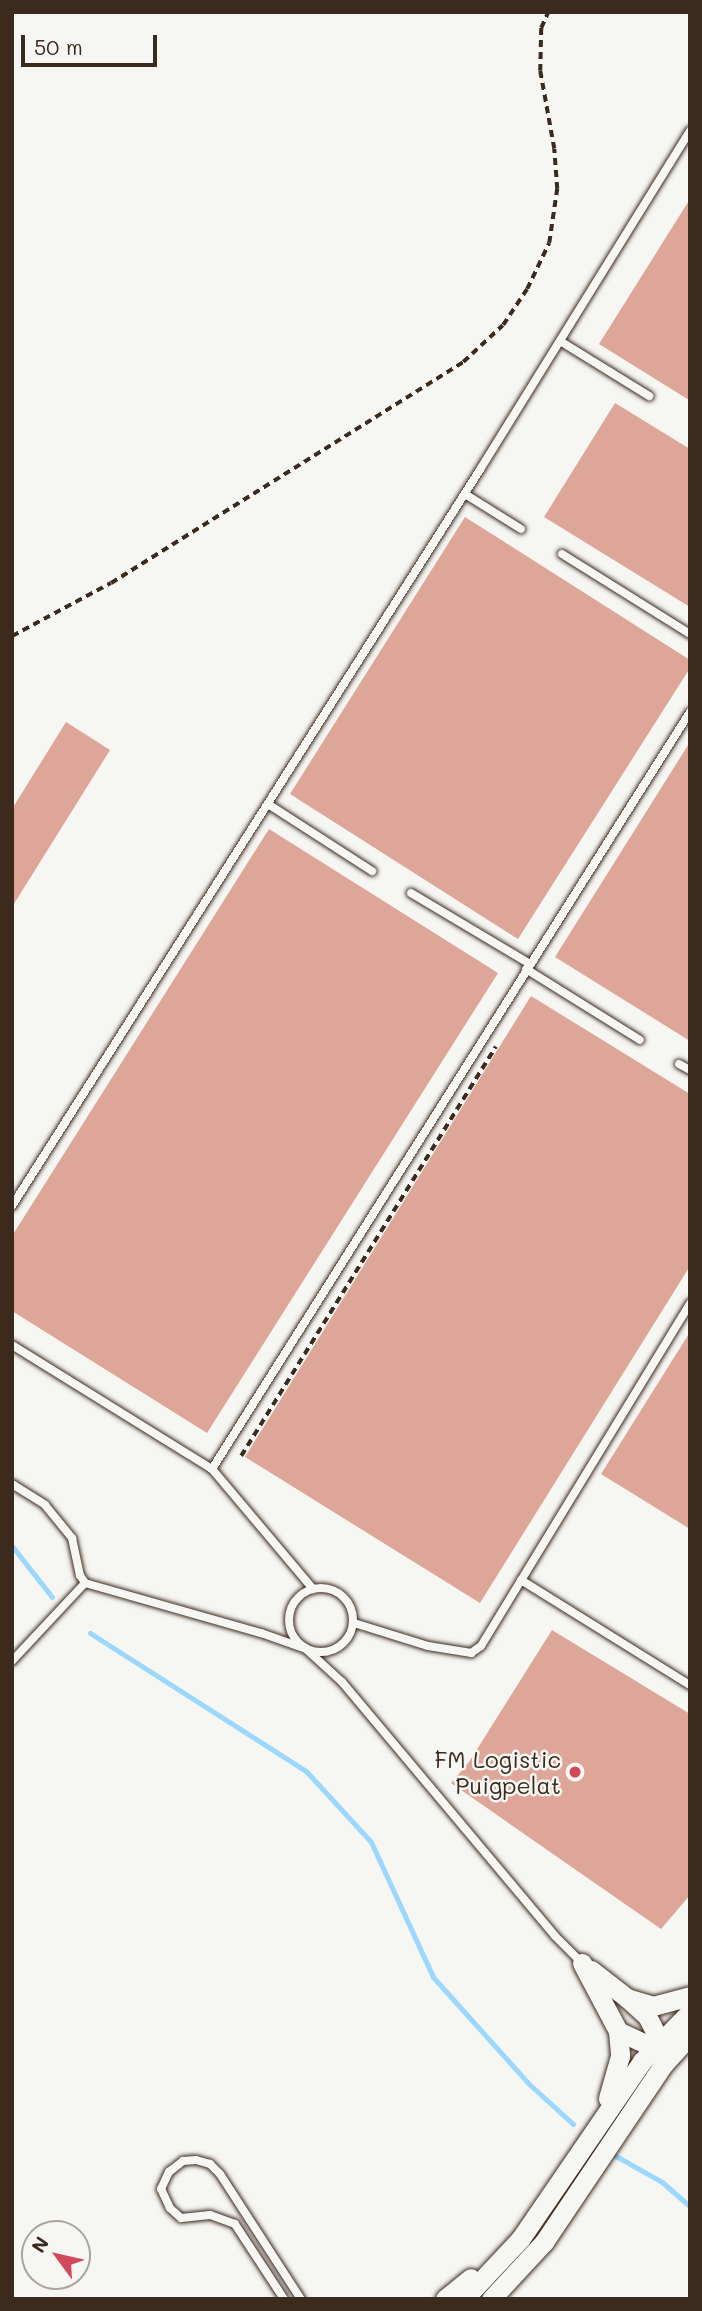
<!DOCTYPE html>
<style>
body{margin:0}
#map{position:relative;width:702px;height:2311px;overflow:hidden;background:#f6f6f2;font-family:Mali,sans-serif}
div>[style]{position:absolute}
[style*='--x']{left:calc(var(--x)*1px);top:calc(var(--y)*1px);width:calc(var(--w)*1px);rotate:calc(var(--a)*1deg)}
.stream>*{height:5px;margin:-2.5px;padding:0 2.5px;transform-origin:2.5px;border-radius:2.5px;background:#9cd8fd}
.building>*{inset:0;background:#dea599}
.path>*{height:3.5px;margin-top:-1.75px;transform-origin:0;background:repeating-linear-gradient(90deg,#3b2a1e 0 7px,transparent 0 12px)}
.roads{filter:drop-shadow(0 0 2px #3b2a1e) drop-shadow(0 0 2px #3b2a1e)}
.service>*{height:8px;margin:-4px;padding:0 4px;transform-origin:4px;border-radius:4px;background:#f6f6f2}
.service>.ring{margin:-4px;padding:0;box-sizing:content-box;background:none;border:8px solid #f6f6f2;border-radius:50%}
.tertiary>*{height:19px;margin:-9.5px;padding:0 9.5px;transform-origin:9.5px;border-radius:9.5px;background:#f6f6f2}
.dots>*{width:19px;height:19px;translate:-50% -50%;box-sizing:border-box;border:4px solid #f6f6f2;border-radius:50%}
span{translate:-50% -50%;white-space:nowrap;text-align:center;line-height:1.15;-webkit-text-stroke:5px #f6f6f2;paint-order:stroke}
.poi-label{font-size:23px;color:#3b2a1e}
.right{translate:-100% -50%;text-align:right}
.frame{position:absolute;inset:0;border:14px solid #3b2a1e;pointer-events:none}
.north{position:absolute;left:21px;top:2220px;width:70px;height:70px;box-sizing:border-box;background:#f6f6f2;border:2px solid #aba49d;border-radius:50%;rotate:303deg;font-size:19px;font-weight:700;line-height:28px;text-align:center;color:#3b2a1e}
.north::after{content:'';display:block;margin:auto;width:24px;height:32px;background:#d1495b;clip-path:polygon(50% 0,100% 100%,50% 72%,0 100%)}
.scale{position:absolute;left:21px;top:35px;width:136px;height:32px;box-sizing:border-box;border:4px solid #3b2a1e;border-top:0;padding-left:9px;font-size:21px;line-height:24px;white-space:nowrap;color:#3b2a1e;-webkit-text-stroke:5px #f6f6f2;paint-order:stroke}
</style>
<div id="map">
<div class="stream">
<div style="--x:12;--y:1546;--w:65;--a:51.9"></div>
<div style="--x:90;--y:1633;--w:256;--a:32.6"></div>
<div style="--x:306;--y:1771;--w:96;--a:47.5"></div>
<div style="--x:371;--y:1842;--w:149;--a:65.3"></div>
<div style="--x:433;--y:1977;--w:142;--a:48.1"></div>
<div style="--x:528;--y:2083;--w:61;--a:42.3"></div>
<div style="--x:616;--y:2156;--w:53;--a:29.5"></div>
<div style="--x:662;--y:2182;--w:37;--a:41"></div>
</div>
<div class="building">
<div style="clip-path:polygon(690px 199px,690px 398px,689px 400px,599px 344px)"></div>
<div style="clip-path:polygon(615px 403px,690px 449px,690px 607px,544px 517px)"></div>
<div style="clip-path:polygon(465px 517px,690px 660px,690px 668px,518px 939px,290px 794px)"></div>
<div style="clip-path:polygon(66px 722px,110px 750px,12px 907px,12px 809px)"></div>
<div style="clip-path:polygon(690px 742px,690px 1041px,555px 957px)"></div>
<div style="clip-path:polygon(269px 829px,498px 973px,207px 1433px,12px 1311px,12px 1236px)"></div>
<div style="clip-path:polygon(531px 996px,690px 1094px,690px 1266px,480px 1603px,245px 1457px)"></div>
<div style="clip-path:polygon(690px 1332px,690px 1529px,601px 1474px)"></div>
<div style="clip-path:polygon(552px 1630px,690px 1714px,690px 1895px,661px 1929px,451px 1783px,469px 1762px)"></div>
</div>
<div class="path">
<div style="--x:12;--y:636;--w:112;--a:-28.2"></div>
<div style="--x:111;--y:583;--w:416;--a:-32.1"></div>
<div style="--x:463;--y:362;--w:54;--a:-42.8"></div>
<div style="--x:503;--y:325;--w:43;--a:-56.3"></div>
<div style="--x:527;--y:289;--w:51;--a:-64.4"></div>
<div style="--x:549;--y:243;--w:55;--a:-81.6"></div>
<div style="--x:557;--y:189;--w:40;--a:-94.3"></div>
<div style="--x:554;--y:149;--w:79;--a:-100.2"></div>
<div style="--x:540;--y:71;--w:43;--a:-88.7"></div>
<div style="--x:541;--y:28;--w:17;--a:-66"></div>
<div style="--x:241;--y:1456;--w:482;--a:-58.1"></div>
</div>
<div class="roads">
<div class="service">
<div style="--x:560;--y:341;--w:105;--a:31.7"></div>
<div style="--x:465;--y:494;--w:66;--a:32"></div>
<div style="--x:562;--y:554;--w:151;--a:32"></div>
<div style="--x:268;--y:804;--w:124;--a:32.8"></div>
<div style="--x:411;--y:893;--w:139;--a:30.8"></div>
<div style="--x:526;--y:969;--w:134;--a:31.9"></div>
<div style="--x:679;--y:1064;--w:13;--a:29"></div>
<div style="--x:12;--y:1206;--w:874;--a:-57.56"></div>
<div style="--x:481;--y:468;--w:397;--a:-58.2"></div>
<div style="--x:12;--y:1345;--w:235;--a:31.8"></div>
<div style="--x:212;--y:1469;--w:157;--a:49.9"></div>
<div style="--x:212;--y:1469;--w:895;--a:-57.73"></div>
<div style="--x:12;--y:1484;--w:39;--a:32"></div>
<div style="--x:45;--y:1505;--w:43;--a:50.7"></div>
<div style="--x:72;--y:1538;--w:38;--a:78"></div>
<div style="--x:80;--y:1575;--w:9;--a:58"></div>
<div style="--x:85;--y:1583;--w:183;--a:15.9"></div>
<div style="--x:261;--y:1633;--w:48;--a:19.6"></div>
<div style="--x:306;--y:1649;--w:49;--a:42.5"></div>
<div style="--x:342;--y:1682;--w:331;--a:50"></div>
<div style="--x:555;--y:1936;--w:38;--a:45"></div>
<div style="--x:521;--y:1580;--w:199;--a:31.9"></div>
<div class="ring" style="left:289px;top:1588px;width:56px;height:56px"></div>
<div style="--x:354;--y:1623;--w:77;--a:17.3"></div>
<div style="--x:428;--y:1646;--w:44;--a:9.2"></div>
<div style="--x:471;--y:1653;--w:12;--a:-35"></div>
<div style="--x:481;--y:1646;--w:402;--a:-58.6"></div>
<div style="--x:12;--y:1661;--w:107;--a:-46.9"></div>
<div style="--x:284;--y:2299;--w:90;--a:-123.2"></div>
<div style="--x:235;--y:2224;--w:27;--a:-160"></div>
<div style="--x:210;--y:2215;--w:29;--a:174"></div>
<div style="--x:181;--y:2218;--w:15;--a:-138"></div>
<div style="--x:170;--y:2208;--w:21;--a:-115"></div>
<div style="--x:161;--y:2189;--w:19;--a:-65"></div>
<div style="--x:169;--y:2172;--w:18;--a:-38"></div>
<div style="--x:183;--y:2161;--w:13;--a:-4"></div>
<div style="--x:196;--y:2160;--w:15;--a:16"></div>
<div style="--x:210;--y:2164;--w:14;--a:45"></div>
<div style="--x:220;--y:2174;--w:149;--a:57.1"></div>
</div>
<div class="tertiary">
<div style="--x:582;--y:1963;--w:77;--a:62.1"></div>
<div style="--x:618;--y:2031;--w:25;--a:85"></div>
<div style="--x:620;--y:2056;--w:44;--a:105.9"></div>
<div style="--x:591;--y:1970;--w:46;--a:37.9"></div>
<div style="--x:627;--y:1998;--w:27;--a:17"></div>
<div style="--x:653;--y:2006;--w:38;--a:-15"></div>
<div style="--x:627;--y:1998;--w:27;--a:42"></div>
<div style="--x:647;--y:2016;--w:20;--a:63"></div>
<div style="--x:656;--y:2034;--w:19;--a:93"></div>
<div style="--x:618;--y:2031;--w:29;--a:25"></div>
<div style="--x:644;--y:2043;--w:23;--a:0"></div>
<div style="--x:445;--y:2299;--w:33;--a:-39"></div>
<div style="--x:464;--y:2299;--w:83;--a:-46.9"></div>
<div style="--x:521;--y:2238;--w:214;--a:-55.6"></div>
<div style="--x:642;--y:2061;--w:69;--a:-45.6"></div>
<div style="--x:491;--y:2299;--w:78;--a:-47.1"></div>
<div style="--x:544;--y:2242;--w:213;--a:-56.1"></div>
<div style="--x:663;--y:2065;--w:40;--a:-48"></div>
</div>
</div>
<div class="dots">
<div style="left:575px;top:1772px;background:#d1495b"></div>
</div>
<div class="poi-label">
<span class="right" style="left:561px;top:1772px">FM Logistic<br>Puigpelat</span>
</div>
<div class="frame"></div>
<div class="north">N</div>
<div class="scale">50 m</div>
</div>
